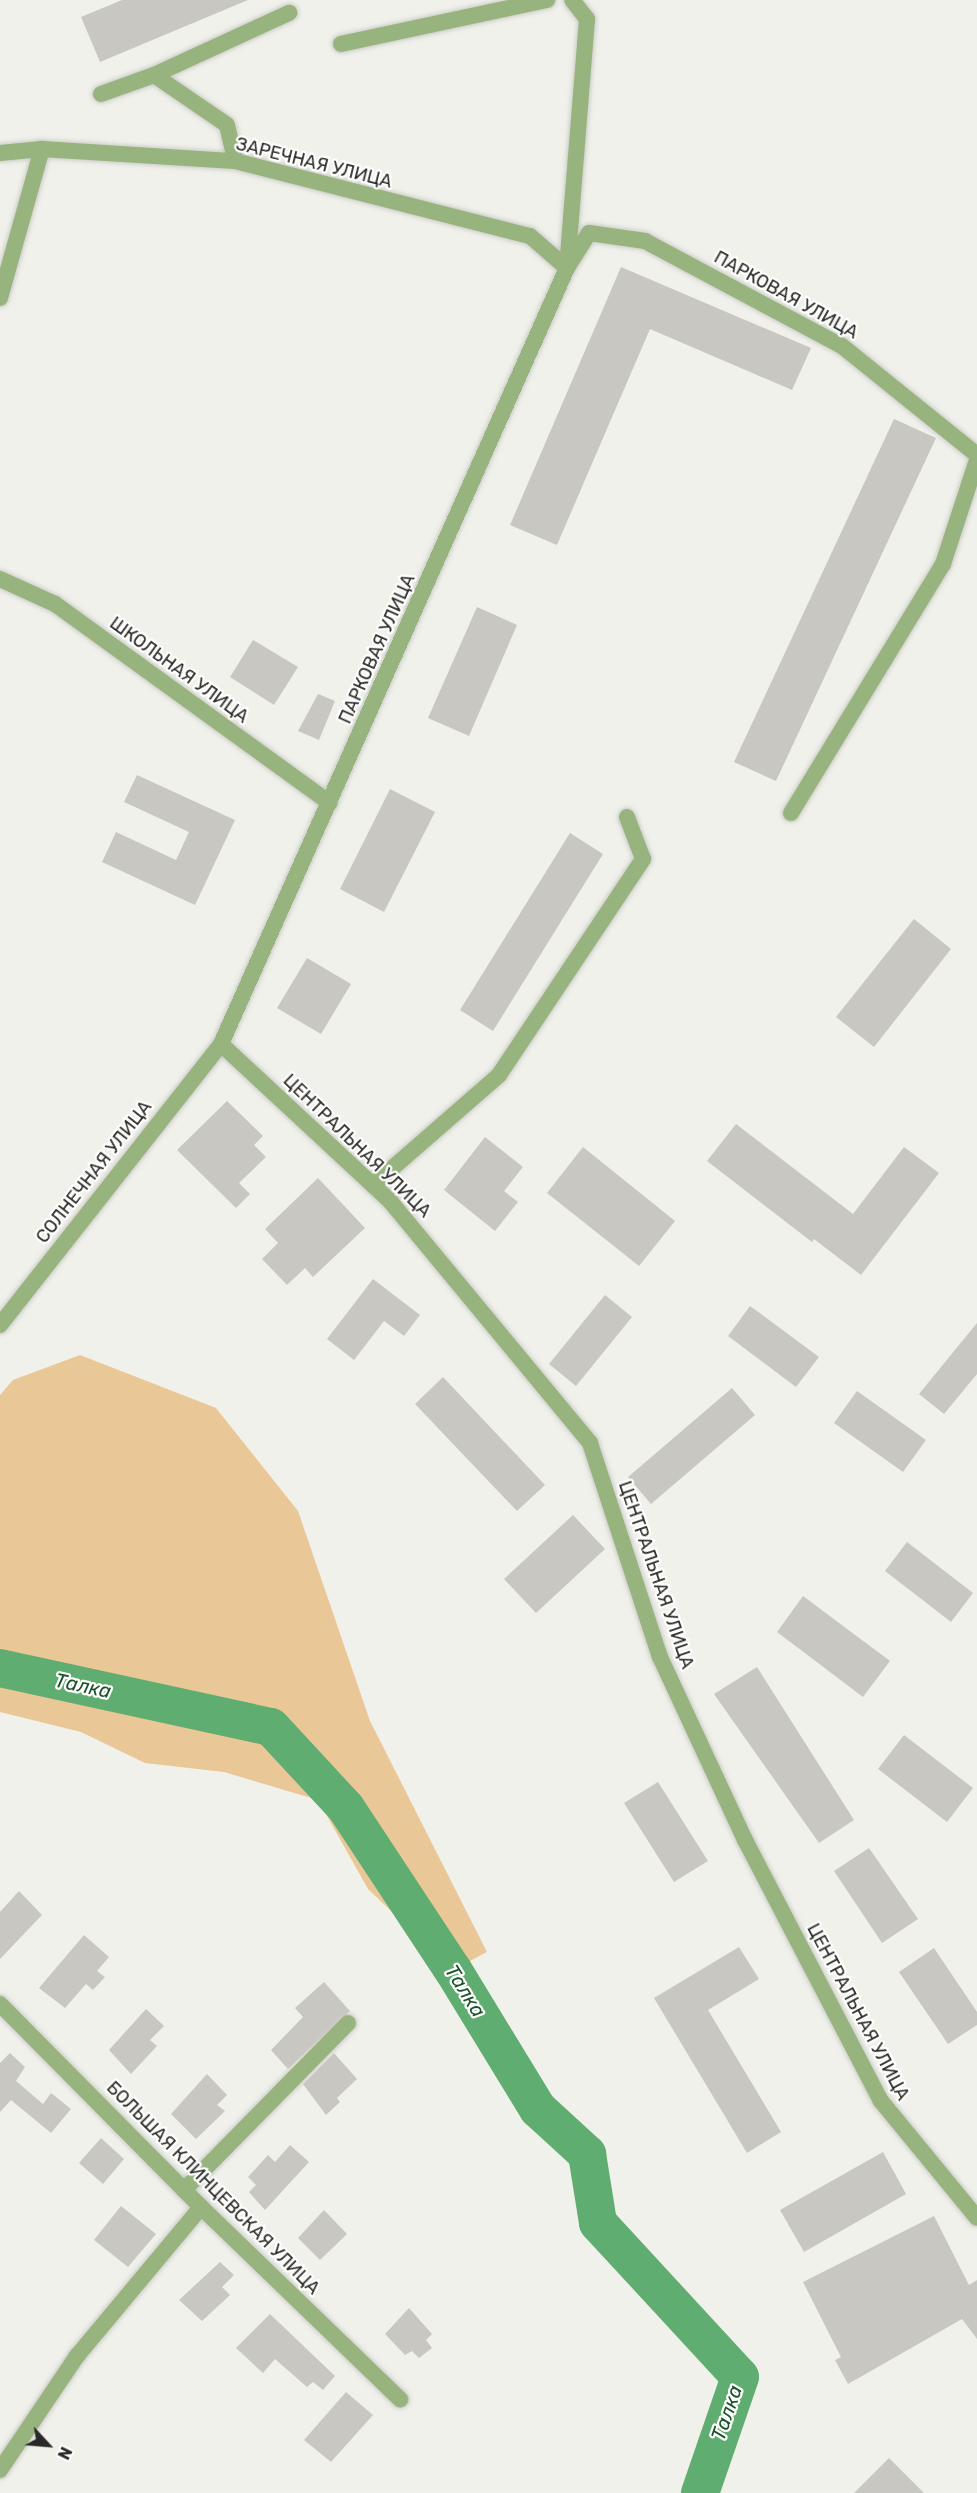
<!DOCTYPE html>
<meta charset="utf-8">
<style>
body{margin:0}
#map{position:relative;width:977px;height:2493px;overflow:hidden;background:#f0f1eb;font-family:Rubik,sans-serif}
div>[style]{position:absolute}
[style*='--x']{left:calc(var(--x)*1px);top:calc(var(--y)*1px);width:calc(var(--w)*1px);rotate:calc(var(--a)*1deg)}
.green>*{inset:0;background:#eac797}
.river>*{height:38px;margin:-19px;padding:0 19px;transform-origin:19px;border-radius:19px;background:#60ad71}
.building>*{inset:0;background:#c9c7c1}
.roads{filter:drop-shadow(0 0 2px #cccdc8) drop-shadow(0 0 2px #cccdc8)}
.minor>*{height:16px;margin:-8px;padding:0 8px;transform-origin:8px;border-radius:8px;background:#97b37e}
.tertiary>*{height:16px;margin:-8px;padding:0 8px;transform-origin:8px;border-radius:8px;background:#97b37e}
span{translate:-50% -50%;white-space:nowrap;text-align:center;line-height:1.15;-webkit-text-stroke:4.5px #fffffe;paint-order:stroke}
.street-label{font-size:18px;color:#292927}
.water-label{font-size:20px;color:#1c522b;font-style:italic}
.north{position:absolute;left:18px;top:2415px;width:60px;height:60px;-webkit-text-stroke:4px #fffffe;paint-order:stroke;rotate:116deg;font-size:16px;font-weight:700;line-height:24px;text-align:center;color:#292927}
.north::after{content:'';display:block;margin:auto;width:21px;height:27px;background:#292927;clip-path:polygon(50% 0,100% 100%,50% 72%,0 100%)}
</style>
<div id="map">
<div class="green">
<div style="clip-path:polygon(80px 1355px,216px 1408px,298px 1511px,370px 1721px,487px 1952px,453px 1970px,368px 1889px,318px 1800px,224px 1772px,145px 1763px,81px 1732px,0 1712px,0 1395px,13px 1380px)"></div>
</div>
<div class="river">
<div style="--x:0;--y:1668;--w:277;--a:12.3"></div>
<div style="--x:271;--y:1727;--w:110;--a:47.2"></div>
<div style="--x:346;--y:1808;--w:194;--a:56.6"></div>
<div style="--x:453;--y:1970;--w:163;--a:58.6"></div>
<div style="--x:538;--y:2109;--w:67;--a:42.6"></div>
<div style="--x:587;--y:2154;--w:70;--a:80.9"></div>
<div style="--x:598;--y:2223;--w:209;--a:47.3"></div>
<div style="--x:740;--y:2377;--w:123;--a:109"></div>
</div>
<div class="building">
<div style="clip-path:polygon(122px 0,248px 0,100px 62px,81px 17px)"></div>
<div style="clip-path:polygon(621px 267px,811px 348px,792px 390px,650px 329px,557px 545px,510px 525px)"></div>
<div style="clip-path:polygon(894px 419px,936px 438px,776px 781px,734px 762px)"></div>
<div style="clip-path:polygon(477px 607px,517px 625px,469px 736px,428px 718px)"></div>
<div style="clip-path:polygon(253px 640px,298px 667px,274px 705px,230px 677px)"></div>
<div style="clip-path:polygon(318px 694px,335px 701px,319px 740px,298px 731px)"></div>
<div style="clip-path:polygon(137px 775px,235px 820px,195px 905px,102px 862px,116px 832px,176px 860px,189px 832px,124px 802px)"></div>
<div style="clip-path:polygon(390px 789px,435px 812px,384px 912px,340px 889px)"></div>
<div style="clip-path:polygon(570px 833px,603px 854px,493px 1031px,460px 1010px)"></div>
<div style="clip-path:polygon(914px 919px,951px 949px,874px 1047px,836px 1017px)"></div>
<div style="clip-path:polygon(307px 958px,351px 984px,321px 1034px,277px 1008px)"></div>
<div style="clip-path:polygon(227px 1101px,263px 1136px,254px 1145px,266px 1157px,239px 1183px,250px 1194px,236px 1208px,177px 1150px)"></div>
<div style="clip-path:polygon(736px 1124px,853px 1214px,904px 1147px,939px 1173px,861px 1275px,814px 1239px,812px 1242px,707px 1161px)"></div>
<div style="clip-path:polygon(485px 1137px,523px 1167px,504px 1191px,518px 1202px,495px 1231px,444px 1190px)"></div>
<div style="clip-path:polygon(583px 1147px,675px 1221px,639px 1266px,547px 1193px)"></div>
<div style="clip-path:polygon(318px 1178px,365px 1228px,313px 1277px,305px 1268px,287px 1285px,262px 1259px,278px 1243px,265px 1229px)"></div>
<div style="clip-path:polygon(373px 1279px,420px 1315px,404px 1336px,384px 1321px,354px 1360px,327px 1339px)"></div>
<div style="clip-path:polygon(605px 1295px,632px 1317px,576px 1386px,549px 1364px)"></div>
<div style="clip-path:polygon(750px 1306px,819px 1357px,796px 1387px,728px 1336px)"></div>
<div style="clip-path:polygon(977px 1323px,977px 1374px,944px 1414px,919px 1394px)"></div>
<div style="clip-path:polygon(443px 1377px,545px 1485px,517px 1511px,415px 1404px)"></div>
<div style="clip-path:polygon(732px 1388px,755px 1415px,651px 1504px,628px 1477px)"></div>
<div style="clip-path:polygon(857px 1391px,926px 1440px,903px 1472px,834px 1423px)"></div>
<div style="clip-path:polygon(573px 1515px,605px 1549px,536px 1613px,504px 1579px)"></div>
<div style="clip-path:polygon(907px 1542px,973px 1593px,951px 1622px,885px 1571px)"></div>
<div style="clip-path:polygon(803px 1596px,890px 1661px,863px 1697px,777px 1632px)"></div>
<div style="clip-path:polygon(757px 1667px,854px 1820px,819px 1843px,714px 1694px)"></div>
<div style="clip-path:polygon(904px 1735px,973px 1788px,947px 1822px,878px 1769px)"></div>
<div style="clip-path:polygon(658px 1782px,708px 1861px,674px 1882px,624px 1803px)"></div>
<div style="clip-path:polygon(869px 1848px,918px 1919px,882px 1943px,834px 1871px)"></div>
<div style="clip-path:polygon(19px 1891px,42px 1915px,0 1959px,0 1912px)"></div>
<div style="clip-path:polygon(84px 1935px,109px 1957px,97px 1971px,105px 1977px,93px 1990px,86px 1984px,65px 2008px,39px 1988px)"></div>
<div style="clip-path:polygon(739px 1947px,759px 1979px,708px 2010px,781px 2132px,747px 2153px,654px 1998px)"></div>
<div style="clip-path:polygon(934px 1948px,977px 2012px,977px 2025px,948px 2044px,899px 1972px)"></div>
<div style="clip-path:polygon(324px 1982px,350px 2011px,288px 2069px,271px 2050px,303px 2017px,295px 2008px)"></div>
<div style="clip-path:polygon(146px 2009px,164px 2026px,150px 2040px,157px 2046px,131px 2074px,109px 2050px)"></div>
<div style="clip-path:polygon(10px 2053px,25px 2067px,16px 2081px,43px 2104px,51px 2093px,71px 2109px,51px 2133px,11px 2100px,0 2112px,0 2063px)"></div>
<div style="clip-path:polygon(334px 2053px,357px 2079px,337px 2098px,340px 2102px,326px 2115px,303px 2084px)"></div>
<div style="clip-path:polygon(207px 2074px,227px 2095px,217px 2105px,225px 2111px,196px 2139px,171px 2114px)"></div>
<div style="clip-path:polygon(101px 2138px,124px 2159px,103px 2184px,79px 2163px)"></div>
<div style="clip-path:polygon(290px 2145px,309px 2162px,265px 2210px,249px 2192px,256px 2185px,248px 2177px,268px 2155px,275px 2162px)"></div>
<div style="clip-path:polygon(883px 2152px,906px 2194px,804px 2252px,780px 2210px)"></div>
<div style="clip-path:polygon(121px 2206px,156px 2234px,128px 2267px,94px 2240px)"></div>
<div style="clip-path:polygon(324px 2210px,347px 2234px,320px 2260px,298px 2238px)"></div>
<div style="clip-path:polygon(934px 2216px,969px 2285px,977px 2280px,977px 2339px,962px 2319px,848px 2384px,835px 2360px,841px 2357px,803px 2282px)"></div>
<div style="clip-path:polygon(220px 2262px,234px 2275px,222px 2287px,230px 2295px,202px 2321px,179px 2300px)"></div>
<div style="clip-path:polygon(409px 2308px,432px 2334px,426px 2340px,432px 2348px,419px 2358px,412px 2351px,405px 2355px,385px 2334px)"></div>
<div style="clip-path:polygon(270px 2314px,335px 2376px,323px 2390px,313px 2382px,307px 2387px,275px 2359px,263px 2373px,236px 2348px)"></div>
<div style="clip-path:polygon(346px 2392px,373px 2415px,331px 2462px,304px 2440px)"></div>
<div style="clip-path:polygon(889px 2458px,924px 2493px,854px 2493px)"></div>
</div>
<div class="roads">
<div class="minor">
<div style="--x:341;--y:44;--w:211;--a:-12.1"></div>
<div style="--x:154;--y:75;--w:88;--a:34.4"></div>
<div style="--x:227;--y:125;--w:37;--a:77"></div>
<div style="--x:101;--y:94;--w:56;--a:-19.7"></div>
<div style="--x:154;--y:75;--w:149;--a:-24.7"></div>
<div style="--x:0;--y:153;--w:42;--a:-5.4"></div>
<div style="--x:42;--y:149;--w:193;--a:3.6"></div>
<div style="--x:235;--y:161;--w:304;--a:14.3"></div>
<div style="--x:530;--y:236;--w:49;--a:40.9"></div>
<div style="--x:567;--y:268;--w:41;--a:-57.8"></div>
<div style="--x:589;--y:233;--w:57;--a:8.1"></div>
<div style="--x:645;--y:241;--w:223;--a:28.1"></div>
<div style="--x:842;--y:346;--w:174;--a:38.9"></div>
<div style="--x:0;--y:298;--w:155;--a:-74.3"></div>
<div style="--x:0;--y:579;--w:60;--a:24.4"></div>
<div style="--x:55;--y:604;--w:339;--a:35.9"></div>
<div style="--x:791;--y:813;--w:292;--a:-58.6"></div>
<div style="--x:943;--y:564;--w:109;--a:-71.9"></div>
<div style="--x:221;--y:1044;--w:850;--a:-65.97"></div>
<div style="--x:567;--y:268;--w:250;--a:-85.4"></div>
<div style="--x:587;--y:19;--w:24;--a:-128"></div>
<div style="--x:373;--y:1185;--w:167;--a:-41.1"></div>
<div style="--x:499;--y:1075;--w:260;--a:-56.3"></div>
<div style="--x:643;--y:859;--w:45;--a:-110.9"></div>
<div style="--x:0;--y:2004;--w:286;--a:45.3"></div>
<div style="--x:201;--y:2207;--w:277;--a:44"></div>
<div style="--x:184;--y:2190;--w:234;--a:-45.5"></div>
<div style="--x:0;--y:2470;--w:138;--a:-56"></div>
<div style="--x:77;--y:2356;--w:194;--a:-50.2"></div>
</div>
<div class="tertiary">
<div style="--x:0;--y:1325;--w:357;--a:-51.8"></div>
<div style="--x:221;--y:1044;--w:231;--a:42.9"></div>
<div style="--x:390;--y:1201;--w:314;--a:50.4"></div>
<div style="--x:590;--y:1443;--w:225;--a:71.9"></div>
<div style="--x:660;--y:1657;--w:202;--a:65.1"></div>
<div style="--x:745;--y:1840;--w:294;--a:62.5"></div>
<div style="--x:881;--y:2101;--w:151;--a:50.6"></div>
</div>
</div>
<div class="street-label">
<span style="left:314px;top:163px;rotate:14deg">ЗАРЕЧНАЯ УЛИЦА</span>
<span style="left:786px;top:295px;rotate:29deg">ПАРКОВАЯ УЛИЦА</span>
<span style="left:377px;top:649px;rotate:-66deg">ПАРКОВАЯ УЛИЦА</span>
<span style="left:179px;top:670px;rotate:36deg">ШКОЛЬНАЯ УЛИЦА</span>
<span style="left:357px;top:1146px;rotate:44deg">ЦЕНТРАЛЬНАЯ УЛИЦА</span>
<span style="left:94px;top:1172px;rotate:-52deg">СОЛНЕЧНАЯ УЛИЦА</span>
<span style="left:656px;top:1575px;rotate:71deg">ЦЕНТРАЛЬНАЯ УЛИЦА</span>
<span style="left:858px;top:2012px;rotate:62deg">ЦЕНТРАЛЬНАЯ УЛИЦА</span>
<span style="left:213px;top:2188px;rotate:45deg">БОЛЬШАЯ КЛИНЦЕВСКАЯ УЛИЦА</span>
</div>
<div class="water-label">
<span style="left:83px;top:1686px;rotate:12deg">Талка</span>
<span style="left:465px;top:1991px;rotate:58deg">Талка</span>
<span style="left:727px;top:2413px;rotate:-71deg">Талка</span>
</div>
<div class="north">N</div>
</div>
